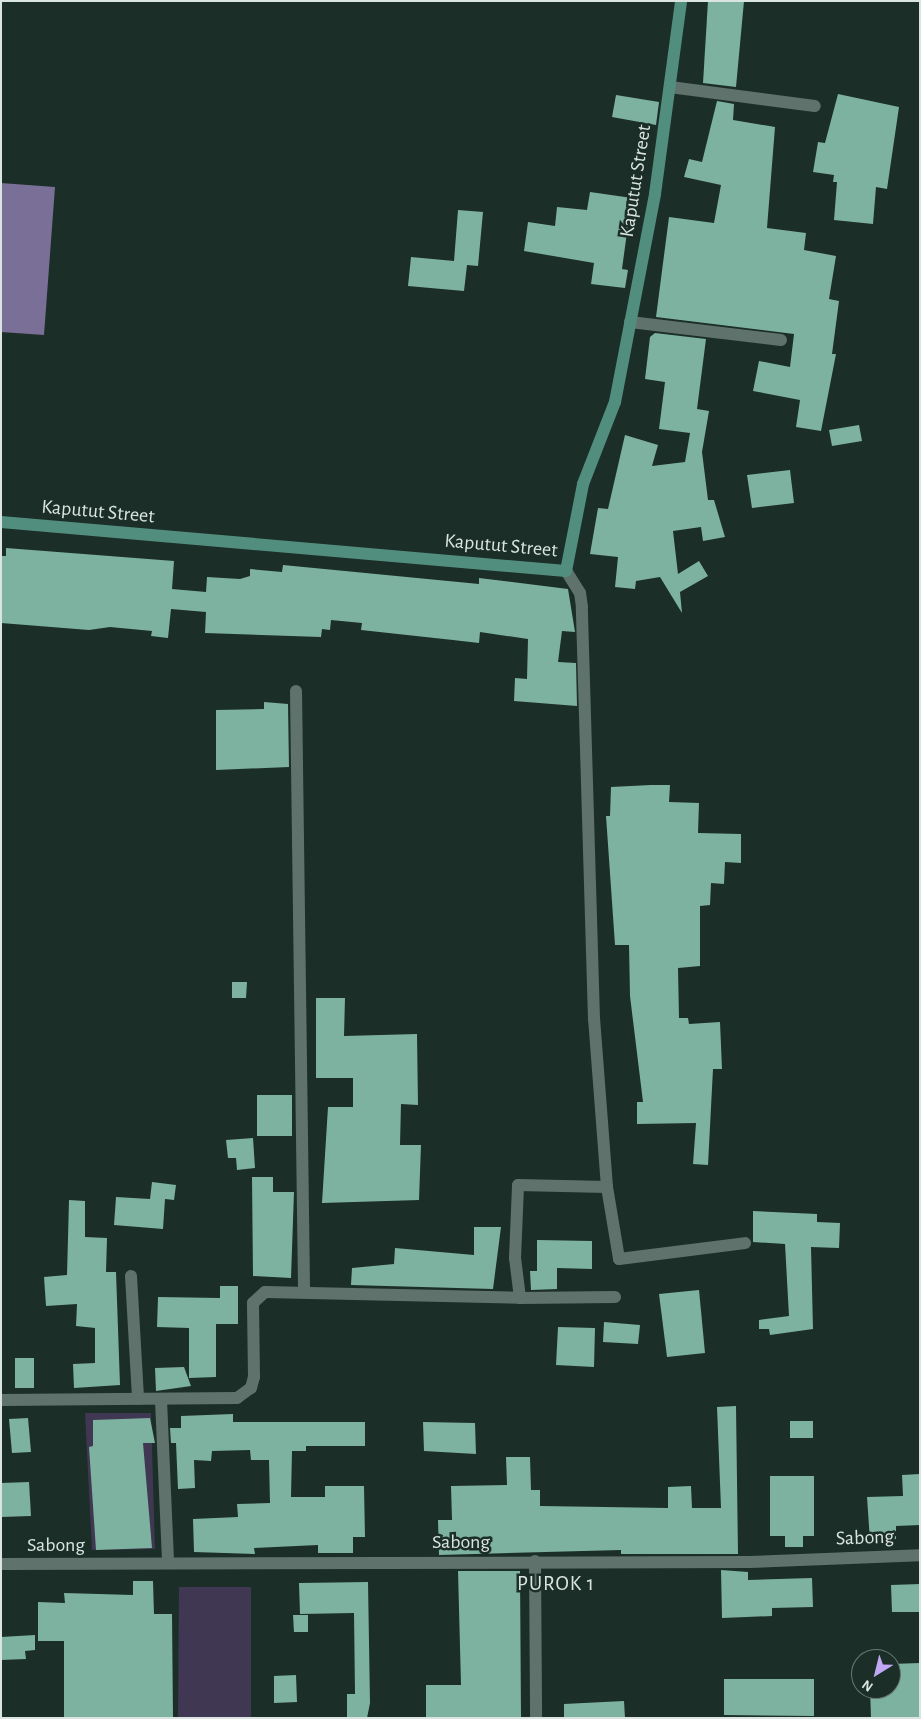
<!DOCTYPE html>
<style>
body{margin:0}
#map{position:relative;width:921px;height:1719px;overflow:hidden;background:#1c2e28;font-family:"Alegreya Sans",sans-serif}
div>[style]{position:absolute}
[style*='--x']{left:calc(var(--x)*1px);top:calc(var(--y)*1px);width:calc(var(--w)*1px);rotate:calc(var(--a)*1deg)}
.green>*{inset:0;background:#403852}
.water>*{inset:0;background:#7a6f96}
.building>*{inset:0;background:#7eb2a0}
.street>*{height:12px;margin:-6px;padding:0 6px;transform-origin:6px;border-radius:6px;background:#5f736c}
.secondary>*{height:12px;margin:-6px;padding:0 6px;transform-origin:6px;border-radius:6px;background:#528e7d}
span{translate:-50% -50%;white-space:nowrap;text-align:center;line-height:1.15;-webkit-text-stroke:5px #1c2e28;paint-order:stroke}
.street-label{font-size:20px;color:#dae5e1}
.neighbourhood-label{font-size:21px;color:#dae5e1;letter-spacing:1px}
.frame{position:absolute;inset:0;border:2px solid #dae5e1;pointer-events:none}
.north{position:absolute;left:851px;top:1649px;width:50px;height:50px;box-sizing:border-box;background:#1c2e28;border:1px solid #687772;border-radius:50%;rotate:216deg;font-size:14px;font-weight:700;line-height:20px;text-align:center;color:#dae5e1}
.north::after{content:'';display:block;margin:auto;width:18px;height:22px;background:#c0a8f4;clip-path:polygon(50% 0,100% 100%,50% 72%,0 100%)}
</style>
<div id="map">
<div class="green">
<div style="clip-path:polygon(85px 1413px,151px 1413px,155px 1549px,92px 1550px)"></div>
<div style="clip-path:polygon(179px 1587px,251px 1587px,251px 1718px,178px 1718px)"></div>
</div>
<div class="water">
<div style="clip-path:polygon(1px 183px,55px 187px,44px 335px,1px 332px)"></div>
</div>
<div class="building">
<div style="clip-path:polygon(708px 1px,744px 1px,736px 87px,703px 83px)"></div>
<div style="clip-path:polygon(838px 94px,899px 107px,887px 189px,876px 187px,873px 224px,834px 220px,837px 182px,833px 182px,834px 175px,813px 172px,818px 142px,825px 143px)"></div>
<div style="clip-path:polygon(616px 95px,659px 102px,656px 125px,612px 117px)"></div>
<div style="clip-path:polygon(717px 101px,734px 104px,733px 120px,775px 127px,767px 228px,806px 233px,804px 250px,836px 256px,829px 299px,839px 301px,832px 354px,836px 354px,821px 431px,796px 427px,800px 400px,753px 391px,759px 361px,790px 367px,794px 334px,656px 317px,669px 217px,714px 223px,721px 185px,684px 177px,689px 159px,702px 162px)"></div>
<div style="clip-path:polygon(590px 192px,639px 199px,636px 226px,628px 225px,622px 269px,628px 270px,625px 288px,591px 284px,594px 263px,524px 251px,528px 222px,555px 226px,557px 207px,587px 210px)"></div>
<div style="clip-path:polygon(458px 210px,483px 212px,478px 266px,467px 265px,464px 291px,408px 286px,411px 257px,454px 261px)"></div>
<div style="clip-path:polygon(655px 333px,706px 339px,697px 409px,709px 411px,702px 452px,708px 500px,714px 500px,725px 537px,703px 541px,701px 527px,673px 531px,678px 574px,699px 561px,708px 576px,680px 592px,682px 613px,660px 577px,636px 581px,635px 589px,615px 587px,618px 557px,590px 554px,598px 508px,608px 509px,625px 435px,658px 445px,652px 466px,685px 462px,690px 433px,659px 429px,665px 382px,645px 379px,650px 337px)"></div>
<div style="clip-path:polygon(859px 425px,862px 441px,832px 446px,829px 430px)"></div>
<div style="clip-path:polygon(790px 470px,794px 503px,752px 508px,747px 475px)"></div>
<div style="clip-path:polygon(6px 548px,174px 561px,172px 589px,206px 592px,207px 577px,240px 579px,250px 576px,250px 569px,282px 572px,283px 565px,479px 584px,479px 578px,568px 589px,575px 632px,562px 631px,558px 662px,576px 663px,577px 706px,514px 701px,515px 678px,527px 679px,528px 639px,480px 632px,479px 643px,453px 640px,361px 630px,362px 623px,331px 620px,330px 630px,322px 629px,321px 637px,205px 633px,206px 612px,171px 609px,168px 638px,151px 636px,152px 631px,110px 627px,89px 630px,1px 623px,1px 556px,6px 556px)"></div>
<div style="clip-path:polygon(264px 702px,288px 704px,289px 767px,216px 770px,216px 710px,264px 709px)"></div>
<div style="clip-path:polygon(651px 785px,670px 785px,669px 802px,699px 803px,698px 833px,741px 834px,741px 863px,725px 862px,724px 884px,711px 883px,710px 905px,700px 906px,700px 966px,678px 968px,679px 1018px,688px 1018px,689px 1024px,720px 1022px,722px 1069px,713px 1069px,708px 1165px,693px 1164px,696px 1123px,637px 1124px,637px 1102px,643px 1102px,630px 996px,629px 945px,615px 945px,606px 816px,610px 816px,611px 787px)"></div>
<div style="clip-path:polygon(232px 982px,247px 982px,246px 998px,232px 998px)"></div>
<div style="clip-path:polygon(316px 998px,345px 998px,344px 1036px,417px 1034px,418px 1105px,401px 1104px,400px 1145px,421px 1145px,419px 1200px,322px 1203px,328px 1107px,353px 1107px,353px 1078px,316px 1078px)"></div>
<div style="clip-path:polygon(257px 1095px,292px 1095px,292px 1136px,257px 1136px)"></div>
<div style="clip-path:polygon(253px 1138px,255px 1168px,237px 1170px,236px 1158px,228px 1158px,226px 1140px)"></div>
<div style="clip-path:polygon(252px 1177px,273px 1177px,273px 1192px,294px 1192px,291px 1278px,253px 1276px)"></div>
<div style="clip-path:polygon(152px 1182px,176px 1185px,174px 1200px,165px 1199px,163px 1229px,114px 1225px,116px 1197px,150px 1199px)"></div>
<div style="clip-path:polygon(69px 1200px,85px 1201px,85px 1237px,107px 1238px,106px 1272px,116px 1272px,120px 1385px,74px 1388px,73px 1364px,95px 1363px,95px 1328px,76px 1326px,77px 1304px,46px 1306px,44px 1277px,67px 1275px)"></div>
<div style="clip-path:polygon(753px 1211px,817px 1214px,817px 1222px,840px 1223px,839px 1248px,811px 1247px,813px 1329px,770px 1335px,769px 1329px,759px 1329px,759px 1320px,789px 1316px,785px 1244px,753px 1242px)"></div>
<div style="clip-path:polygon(474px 1227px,501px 1227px,493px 1289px,351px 1285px,352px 1268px,394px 1264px,395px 1248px,474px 1255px)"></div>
<div style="clip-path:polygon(537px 1240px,592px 1241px,592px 1269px,557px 1268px,557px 1289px,531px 1290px,530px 1271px,537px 1271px)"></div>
<div style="clip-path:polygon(220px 1286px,238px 1286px,238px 1324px,216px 1324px,216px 1377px,189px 1378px,189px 1328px,157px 1327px,158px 1297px,220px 1298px)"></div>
<div style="clip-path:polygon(699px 1290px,705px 1353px,667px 1357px,659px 1294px)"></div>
<div style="clip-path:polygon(604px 1322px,640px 1325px,638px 1344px,603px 1342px)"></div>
<div style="clip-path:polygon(558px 1327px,595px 1328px,594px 1367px,556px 1365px)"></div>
<div style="clip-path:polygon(15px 1358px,34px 1358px,34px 1388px,15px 1388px)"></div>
<div style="clip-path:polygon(184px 1367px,191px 1386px,156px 1391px,155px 1368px)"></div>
<div style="clip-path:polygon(736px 1406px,738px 1554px,621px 1554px,621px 1550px,439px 1555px,438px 1520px,452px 1520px,451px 1486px,507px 1485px,506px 1457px,530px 1457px,531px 1490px,540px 1490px,540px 1506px,668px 1508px,668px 1487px,691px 1486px,692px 1508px,721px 1508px,717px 1407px)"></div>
<div style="clip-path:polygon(233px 1414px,233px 1422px,365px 1422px,365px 1446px,306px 1446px,306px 1451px,292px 1451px,291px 1497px,325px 1497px,325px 1486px,364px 1486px,365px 1537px,353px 1537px,353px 1553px,318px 1553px,318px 1545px,254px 1548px,255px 1554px,194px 1552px,193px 1519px,238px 1517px,237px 1504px,270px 1503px,269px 1460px,251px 1460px,250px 1450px,212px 1451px,211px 1461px,194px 1460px,195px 1488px,178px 1489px,176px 1443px,171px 1443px,170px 1428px,181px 1428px,181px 1416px)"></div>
<div style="clip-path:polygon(28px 1418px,31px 1452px,12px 1453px,9px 1419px)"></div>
<div style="clip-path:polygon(150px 1418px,155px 1443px,143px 1443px,152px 1548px,96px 1550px,89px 1447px,93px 1446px,93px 1420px)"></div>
<div style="clip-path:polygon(790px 1421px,813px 1421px,813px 1438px,790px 1438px)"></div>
<div style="clip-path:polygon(423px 1422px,475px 1423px,476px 1454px,424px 1451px)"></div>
<div style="clip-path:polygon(920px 1474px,920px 1525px,896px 1526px,896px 1539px,870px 1541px,867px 1497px,903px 1496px,902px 1475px)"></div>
<div style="clip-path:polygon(770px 1476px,814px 1476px,814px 1536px,803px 1536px,803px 1547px,785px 1547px,785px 1536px,770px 1536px)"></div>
<div style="clip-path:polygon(29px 1482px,31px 1516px,1px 1517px,1px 1483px)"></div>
<div style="clip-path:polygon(721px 1570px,748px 1572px,748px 1580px,812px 1578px,813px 1607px,772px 1608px,772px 1616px,722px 1618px)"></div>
<div style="clip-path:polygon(458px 1571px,520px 1571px,521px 1718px,426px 1718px,426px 1685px,461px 1685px)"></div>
<div style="clip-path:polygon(133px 1581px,153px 1581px,154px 1614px,172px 1614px,173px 1718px,64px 1718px,64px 1641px,38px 1641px,38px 1602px,65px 1603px,64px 1593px,133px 1595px)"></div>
<div style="clip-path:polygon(368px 1582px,370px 1703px,367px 1718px,347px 1718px,347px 1694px,355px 1694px,354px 1613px,300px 1614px,299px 1583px)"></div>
<div style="clip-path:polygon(920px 1584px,920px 1612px,892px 1612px,891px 1585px)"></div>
<div style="clip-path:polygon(293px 1615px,308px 1615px,308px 1632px,294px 1632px)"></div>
<div style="clip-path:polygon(35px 1635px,35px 1650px,25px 1651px,26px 1659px,1px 1660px,1px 1637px)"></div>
<div style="clip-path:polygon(920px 1663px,920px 1718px,871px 1718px,870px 1689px,891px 1689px,891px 1664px)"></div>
<div style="clip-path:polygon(296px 1675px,297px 1702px,274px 1703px,274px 1676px)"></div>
<div style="clip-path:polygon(724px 1679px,814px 1679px,814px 1716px,724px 1715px)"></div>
<div style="clip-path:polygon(624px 1701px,625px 1718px,564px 1718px,564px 1704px)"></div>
</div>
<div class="street">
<div style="--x:670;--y:87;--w:146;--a:7.5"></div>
<div style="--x:630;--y:322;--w:152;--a:6.8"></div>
<div style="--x:296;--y:691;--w:599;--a:89.23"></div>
<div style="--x:607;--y:1187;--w:73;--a:80.5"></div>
<div style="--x:619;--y:1259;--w:127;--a:-7.2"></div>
<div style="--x:131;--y:1276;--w:123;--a:86.7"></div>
<div style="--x:520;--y:1298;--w:95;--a:-0.6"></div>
<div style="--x:1;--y:1400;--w:236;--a:-0.5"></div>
<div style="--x:237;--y:1398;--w:17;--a:-36"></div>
<div style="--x:251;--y:1388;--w:11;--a:-75"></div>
<div style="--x:254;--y:1377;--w:74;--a:-90.8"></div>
<div style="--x:253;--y:1303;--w:16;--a:-43"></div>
<div style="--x:265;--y:1292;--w:255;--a:1.3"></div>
<div style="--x:520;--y:1298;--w:40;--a:-97.1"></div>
<div style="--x:515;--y:1258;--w:73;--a:-87.6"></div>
<div style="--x:518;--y:1185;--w:89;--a:1.3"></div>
<div style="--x:607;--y:1187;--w:169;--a:-94.4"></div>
<div style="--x:594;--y:1019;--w:412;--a:-91.7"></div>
<div style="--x:582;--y:607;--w:14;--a:-98"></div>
<div style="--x:580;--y:593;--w:26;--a:-122"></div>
<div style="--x:161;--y:1400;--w:162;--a:87.5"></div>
<div style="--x:535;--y:1561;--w:157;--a:89.6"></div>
<div style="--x:1;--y:1564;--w:748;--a:-0.15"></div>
<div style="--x:749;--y:1562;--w:171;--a:-2.3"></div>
</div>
<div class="secondary">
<div style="--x:1;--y:522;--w:567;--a:4.96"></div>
<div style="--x:566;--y:571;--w:89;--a:-78.9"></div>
<div style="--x:583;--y:484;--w:88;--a:-68.7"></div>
<div style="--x:615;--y:402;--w:212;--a:-79.1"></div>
<div style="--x:655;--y:194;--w:195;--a:-82.3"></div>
</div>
<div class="street-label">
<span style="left:636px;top:181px;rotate:-81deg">Kaputut Street</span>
<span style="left:98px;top:512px;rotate:5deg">Kaputut Street</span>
<span style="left:501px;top:546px;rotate:5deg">Kaputut Street</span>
<span style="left:865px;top:1538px;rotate:-2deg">Sabong</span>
<span style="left:461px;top:1542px">Sabong</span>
<span style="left:56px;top:1545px">Sabong</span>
</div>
<div class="neighbourhood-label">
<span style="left:556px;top:1584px">PUROK 1</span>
</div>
<div class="frame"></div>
<div class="north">N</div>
</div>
